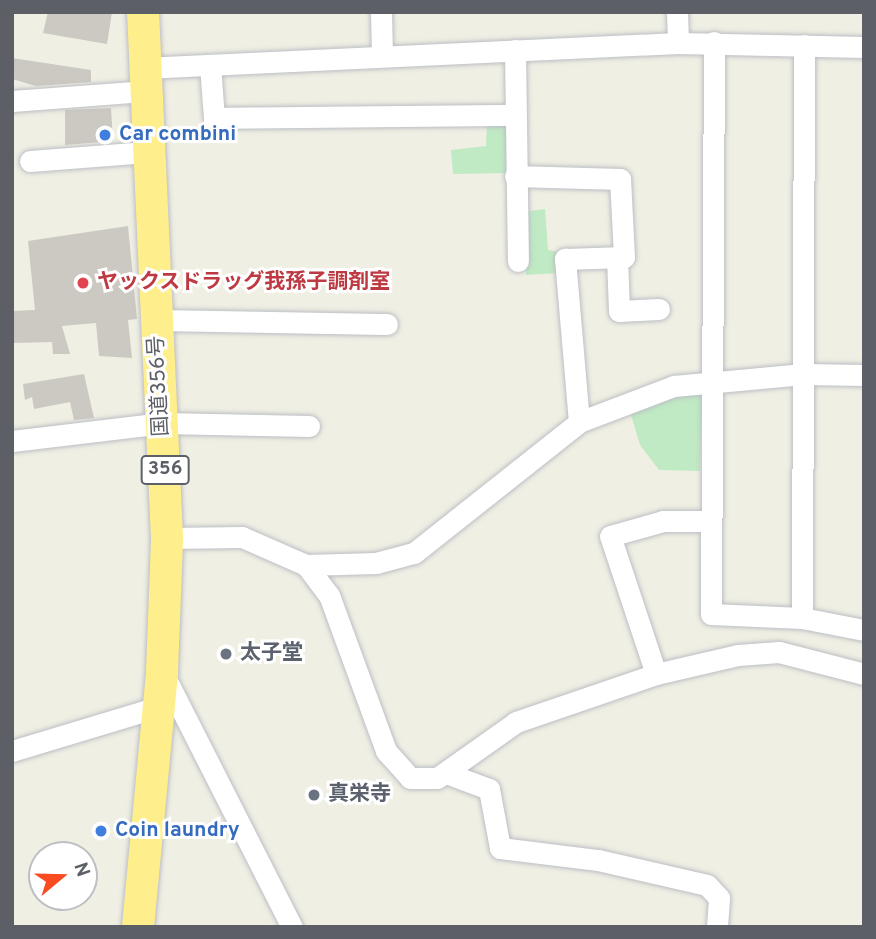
<!DOCTYPE html>
<meta charset="utf-8">
<style>
body{margin:0}
#map{position:relative;width:876px;height:939px;overflow:hidden;background:#f0efe4;font-family:Overpass,"Noto Sans JP",sans-serif}
div>[style]{position:absolute}
[style*='--x']{left:calc(var(--x)*1px);top:calc(var(--y)*1px);width:calc(var(--w)*1px);rotate:calc(var(--a)*1deg)}
.green>*{inset:0;background:#bfeac3}
.building>*{inset:0;background:#cbc9c1}
.roads{filter:drop-shadow(0 0 2px #bcbec4) drop-shadow(0 0 2px #bcbec4)}
.minor>*{height:21px;margin:-10.5px;padding:0 10.5px;transform-origin:10.5px;border-radius:10.5px;background:#fff}
.highway>*{height:32px;margin:-16px;padding:0 16px;transform-origin:16px;border-radius:16px;background:#ffef8c}
.dots>*{width:19px;height:19px;translate:-50% -50%;box-sizing:border-box;border:4px solid #fff;border-radius:50%}
span{translate:-50% -50%;white-space:nowrap;text-align:center;line-height:1.15;-webkit-text-stroke:6px #fff;paint-order:stroke}
.shield-label span{padding:2px 5px;background:#fff;border:2px solid;border-radius:5px;-webkit-text-stroke-width:0}
.shield-label{font-size:19px;color:#5c6066;font-weight:700}
.shop-label{font-size:21px;color:#366cbe;font-weight:700}
.left{translate:0 -50%;text-align:left}
.health-label{font-size:21px;color:#be3a42;font-weight:700}
.street-label{font-size:21px;color:#5c6066}
.worship-label{font-size:21px;color:#5b616d;font-weight:700}
.frame{position:absolute;inset:0;border:14px solid #5c6066;pointer-events:none}
.north{position:absolute;left:28px;top:841px;width:70px;height:70px;box-sizing:border-box;background:#fff;border:2px solid #bebfc2;border-radius:50%;rotate:71deg;font-size:19px;font-weight:700;line-height:28px;text-align:center;color:#5c6066}
.north::after{content:'';display:block;margin:auto;width:24px;height:32px;background:#f94a21;clip-path:polygon(50% 0,100% 100%,50% 72%,0 100%)}
</style>
<div id="map">
<div class="green">
<div style="clip-path:polygon(509px 119px,509px 173px,453px 174px,451px 150px,486px 146px,487px 121px)"></div>
<div style="clip-path:polygon(545px 209px,548px 250px,559px 252px,559px 273px,526px 275px,522px 212px)"></div>
<div style="clip-path:polygon(702px 386px,700px 471px,659px 470px,640px 445px,629px 408px)"></div>
</div>
<div class="building">
<div style="clip-path:polygon(48px 12px,112px 12px,107px 44px,43px 33px)"></div>
<div style="clip-path:polygon(12px 58px,91px 70px,91px 82px,36px 86px,12px 79px)"></div>
<div style="clip-path:polygon(111px 108px,113px 141px,65px 145px,65px 110px)"></div>
<div style="clip-path:polygon(128px 226px,137px 319px,128px 320px,132px 358px,99px 356px,96px 323px,62px 326px,70px 354px,53px 354px,52px 342px,12px 343px,12px 311px,35px 310px,28px 241px)"></div>
<div style="clip-path:polygon(84px 374px,94px 418px,74px 420px,70px 402px,34px 409px,32px 397px,25px 400px,23px 384px)"></div>
</div>
<div class="roads">
<div class="minor">
<div style="--x:381;--y:12;--w:44;--a:88.7"></div>
<div style="--x:677;--y:12;--w:31;--a:88"></div>
<div style="--x:714;--y:42;--w:572;--a:90.3"></div>
<div style="--x:711;--y:614;--w:91;--a:2.5"></div>
<div style="--x:802;--y:618;--w:63;--a:11"></div>
<div style="--x:515;--y:50;--w:211;--a:89.2"></div>
<div style="--x:210;--y:65;--w:53;--a:85.7"></div>
<div style="--x:214;--y:118;--w:301;--a:-0.6"></div>
<div style="--x:143;--y:68;--w:536;--a:-2.68"></div>
<div style="--x:678;--y:43;--w:186;--a:1.2"></div>
<div style="--x:12;--y:101;--w:132;--a:-4.3"></div>
<div style="--x:30;--y:161;--w:117;--a:-4.4"></div>
<div style="--x:617;--y:257;--w:54;--a:87.9"></div>
<div style="--x:619;--y:311;--w:40;--a:-2.9"></div>
<div style="--x:156;--y:320;--w:231;--a:1"></div>
<div style="--x:579;--y:422;--w:102;--a:-20.8"></div>
<div style="--x:674;--y:386;--w:130;--a:-5.3"></div>
<div style="--x:803;--y:374;--w:61;--a:0.9"></div>
<div style="--x:12;--y:441;--w:152;--a:-6.8"></div>
<div style="--x:163;--y:423;--w:146;--a:1.2"></div>
<div style="--x:167;--y:538;--w:75;--a:-0.8"></div>
<div style="--x:242;--y:537;--w:70;--a:23.6"></div>
<div style="--x:306;--y:565;--w:38;--a:53"></div>
<div style="--x:329;--y:595;--w:166;--a:69.9"></div>
<div style="--x:386;--y:751;--w:36;--a:48"></div>
<div style="--x:410;--y:778;--w:27;--a:0"></div>
<div style="--x:437;--y:778;--w:97;--a:-35.3"></div>
<div style="--x:516;--y:722;--w:148;--a:-18.9"></div>
<div style="--x:656;--y:674;--w:84;--a:-13"></div>
<div style="--x:738;--y:655;--w:41;--a:-4.2"></div>
<div style="--x:779;--y:652;--w:88;--a:14.5"></div>
<div style="--x:306;--y:565;--w:70;--a:-1.6"></div>
<div style="--x:376;--y:563;--w:39;--a:-15"></div>
<div style="--x:414;--y:553;--w:211;--a:-38.4"></div>
<div style="--x:579;--y:422;--w:164;--a:-94.9"></div>
<div style="--x:565;--y:259;--w:59;--a:-1.9"></div>
<div style="--x:624;--y:257;--w:78;--a:-92.9"></div>
<div style="--x:620;--y:179;--w:105;--a:-178.4"></div>
<div style="--x:802;--y:618;--w:573;--a:-89.8"></div>
<div style="--x:162;--y:671;--w:287;--a:63.1"></div>
<div style="--x:656;--y:674;--w:145;--a:-108.4"></div>
<div style="--x:610;--y:536;--w:55;--a:-15.8"></div>
<div style="--x:663;--y:521;--w:48;--a:0"></div>
<div style="--x:12;--y:751;--w:152;--a:-16.8"></div>
<div style="--x:446;--y:773;--w:46;--a:20.4"></div>
<div style="--x:489;--y:789;--w:60;--a:79.4"></div>
<div style="--x:500;--y:848;--w:99;--a:7"></div>
<div style="--x:598;--y:860;--w:112;--a:12.9"></div>
<div style="--x:707;--y:885;--w:18;--a:47"></div>
<div style="--x:719;--y:898;--w:29;--a:94"></div>
</div>
<div class="highway">
<div style="--x:138;--y:927;--w:257;--a:-84.6"></div>
<div style="--x:162;--y:671;--w:133;--a:-87.8"></div>
<div style="--x:167;--y:538;--w:527;--a:-92.61"></div>
</div>
</div>
<div class="dots">
<div style="left:105px;top:135px;background:#3f7fe0"></div>
<div style="left:83px;top:283px;background:#e0444e"></div>
<div style="left:226px;top:654px;background:#6b7280"></div>
<div style="left:314px;top:795px;background:#6b7280"></div>
<div style="left:101px;top:831px;background:#3f7fe0"></div>
</div>
<div class="shield-label">
<span style="left:165px;top:470px">356</span>
</div>
<div class="shop-label">
<span class="left" style="left:119px;top:135px">Car combini</span>
<span class="left" style="left:115px;top:831px">Coin laundry</span>
</div>
<div class="health-label">
<span class="left" style="left:97px;top:283px">ヤックスドラッグ我孫子調剤室</span>
</div>
<div class="street-label">
<span style="left:160px;top:386px;rotate:-93deg">国道356号</span>
</div>
<div class="worship-label">
<span class="left" style="left:240px;top:654px">太子堂</span>
<span class="left" style="left:328px;top:795px">真栄寺</span>
</div>
<div class="frame"></div>
<div class="north">N</div>
</div>
